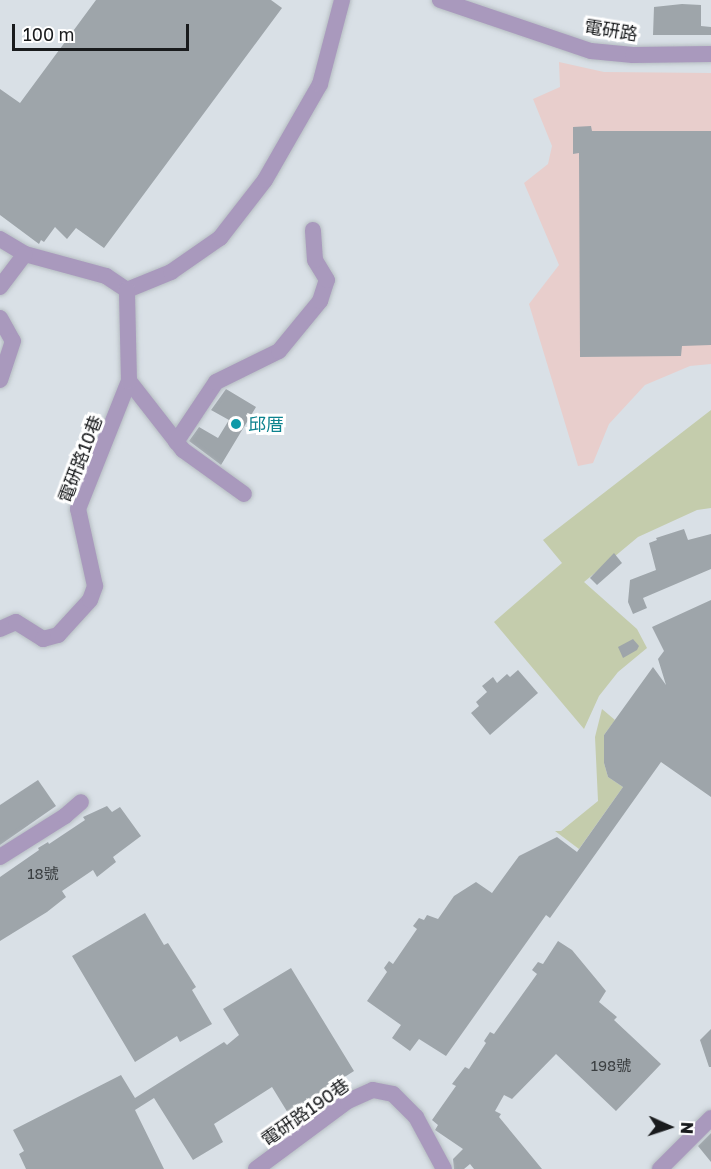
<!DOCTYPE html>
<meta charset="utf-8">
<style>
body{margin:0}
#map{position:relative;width:711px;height:1169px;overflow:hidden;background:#d9e0e6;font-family:"Golos Text","Noto Sans TC",sans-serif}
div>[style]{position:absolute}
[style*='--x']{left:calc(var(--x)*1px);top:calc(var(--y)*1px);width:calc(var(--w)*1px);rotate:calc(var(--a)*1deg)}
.industrial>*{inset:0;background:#e8cecc}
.green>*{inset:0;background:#c4ccac}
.building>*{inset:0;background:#9ea5aa}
.roads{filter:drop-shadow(0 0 2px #b6bdc2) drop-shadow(0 0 2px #b6bdc2)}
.minor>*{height:16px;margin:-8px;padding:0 8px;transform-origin:8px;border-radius:8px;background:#a999bd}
.dots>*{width:16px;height:16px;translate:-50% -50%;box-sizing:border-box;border:3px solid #fff;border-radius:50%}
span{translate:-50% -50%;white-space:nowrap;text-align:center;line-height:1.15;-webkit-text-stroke:6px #fff;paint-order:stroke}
.number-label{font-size:15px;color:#3a3e40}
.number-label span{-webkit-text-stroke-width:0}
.street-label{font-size:18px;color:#191b1d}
.culture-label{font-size:18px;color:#0d838f}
.left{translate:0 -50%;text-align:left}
.north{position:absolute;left:639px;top:1097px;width:60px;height:60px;-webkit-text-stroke:4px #fff;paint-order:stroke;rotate:93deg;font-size:16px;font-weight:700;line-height:24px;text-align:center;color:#191b1d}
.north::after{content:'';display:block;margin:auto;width:21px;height:27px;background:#191b1d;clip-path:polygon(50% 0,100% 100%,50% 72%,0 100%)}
.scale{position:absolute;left:12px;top:24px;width:177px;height:27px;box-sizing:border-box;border:3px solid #191b1d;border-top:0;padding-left:8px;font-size:18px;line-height:21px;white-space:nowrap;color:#191b1d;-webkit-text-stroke:4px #fff;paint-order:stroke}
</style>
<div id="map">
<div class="industrial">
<div style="clip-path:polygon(559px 62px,604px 72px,711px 73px,711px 364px,690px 366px,645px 385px,609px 424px,593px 463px,578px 466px,529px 304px,559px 265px,524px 183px,548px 164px,552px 146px,533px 99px,560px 87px)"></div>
</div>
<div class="green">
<div style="clip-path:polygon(711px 410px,711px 508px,697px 510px,638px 537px,584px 582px,637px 629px,647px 648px,618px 672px,599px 696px,584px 729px,494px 622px,562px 563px,543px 540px)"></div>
<div style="clip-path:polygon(602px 709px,615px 720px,604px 735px,604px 763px,608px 777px,623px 787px,579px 849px,555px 831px,561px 831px,598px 801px,595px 737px)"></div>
</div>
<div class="building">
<div style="clip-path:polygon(96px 0,271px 0,282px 8px,104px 248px,76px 228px,67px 239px,55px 227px,44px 242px,41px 240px,39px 244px,0 215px,0 89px,20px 103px)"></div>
<div style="clip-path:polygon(682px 4px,701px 5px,701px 26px,711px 27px,711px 35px,653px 35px,654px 7px)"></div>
<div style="clip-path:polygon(591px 126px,592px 131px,711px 131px,711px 345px,682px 346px,681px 356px,580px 357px,579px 153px,573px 154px,573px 127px)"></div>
<div style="clip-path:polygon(226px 389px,256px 407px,221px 465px,189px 441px,199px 427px,218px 438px,229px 420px,211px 410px)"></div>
<div style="clip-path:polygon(684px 529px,688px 540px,711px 534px,711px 569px,643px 598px,647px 608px,633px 614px,628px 602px,630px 580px,656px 570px,649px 543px,657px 540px,656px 538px)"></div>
<div style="clip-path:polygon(614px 553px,622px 563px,597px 585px,590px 578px)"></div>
<div style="clip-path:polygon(711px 600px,711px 797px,661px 762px,550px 918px,546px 915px,446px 1056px,419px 1039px,410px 1051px,392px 1038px,401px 1025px,367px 1001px,387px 972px,384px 968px,389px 961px,393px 964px,417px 929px,413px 926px,419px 918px,424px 920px,427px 915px,438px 919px,454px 896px,476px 882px,492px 893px,519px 856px,557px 837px,577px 852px,623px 787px,608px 777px,604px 763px,604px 735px,653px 667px,666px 685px,658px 659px,664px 651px,652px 627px)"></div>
<div style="clip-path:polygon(633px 639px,639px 646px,637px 650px,623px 658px,618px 647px)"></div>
<div style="clip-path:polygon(518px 670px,538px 693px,490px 735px,471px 713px,479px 706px,476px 702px,487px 692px,482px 686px,493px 677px,497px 683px,507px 674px,510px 677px)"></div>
<div style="clip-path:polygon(38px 780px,56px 806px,0 845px,0 805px)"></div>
<div style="clip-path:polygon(107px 806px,112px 812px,120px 807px,141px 836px,113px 857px,116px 862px,97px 877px,93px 870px,62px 891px,66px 897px,47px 912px,0 941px,0 877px,39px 850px,38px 848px,48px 842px,49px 844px,85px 820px,83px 817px)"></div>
<div style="clip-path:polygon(145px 913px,164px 945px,168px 943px,196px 987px,192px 990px,212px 1024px,180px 1042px,177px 1036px,135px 1062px,72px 956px)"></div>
<div style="clip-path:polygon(558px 941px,572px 950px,606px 991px,599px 1002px,617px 1017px,614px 1020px,661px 1064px,616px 1111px,556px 1054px,512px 1099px,504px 1095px,495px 1111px,501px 1114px,499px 1117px,542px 1169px,474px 1169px,470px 1164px,464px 1169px,454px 1169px,453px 1159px,463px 1149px,435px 1130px,438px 1125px,432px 1120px,456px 1086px,452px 1084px,465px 1067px,469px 1069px,486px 1043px,484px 1041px,490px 1032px,494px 1034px,537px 974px,532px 970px,538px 962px,543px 964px)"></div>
<div style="clip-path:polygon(291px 968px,354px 1071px,288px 1113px,272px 1087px,214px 1124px,223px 1142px,193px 1160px,154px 1098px,135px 1110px,164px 1169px,26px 1169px,19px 1154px,24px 1151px,13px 1130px,121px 1075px,135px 1098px,224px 1042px,227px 1045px,239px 1035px,223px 1009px)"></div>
<div style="clip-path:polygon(711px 1029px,711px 1067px,709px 1067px,700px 1040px)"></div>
<div style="clip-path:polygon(711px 1133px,711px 1162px,698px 1146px)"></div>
</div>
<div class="roads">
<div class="minor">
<div style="--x:440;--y:0;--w:159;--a:18.7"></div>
<div style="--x:591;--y:51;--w:42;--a:5.4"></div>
<div style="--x:633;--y:55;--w:78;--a:-0.7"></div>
<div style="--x:0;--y:239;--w:29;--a:31"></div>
<div style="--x:25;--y:254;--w:84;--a:15.2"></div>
<div style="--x:106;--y:276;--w:25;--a:34"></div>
<div style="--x:0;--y:287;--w:41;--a:-52.9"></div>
<div style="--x:127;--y:290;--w:48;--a:-22.2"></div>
<div style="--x:171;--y:272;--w:60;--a:-34.8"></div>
<div style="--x:220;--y:238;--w:73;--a:-52.2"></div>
<div style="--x:265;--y:180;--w:111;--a:-60.2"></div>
<div style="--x:320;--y:84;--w:87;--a:-75.3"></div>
<div style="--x:0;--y:318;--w:26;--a:61"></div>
<div style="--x:13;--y:341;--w:41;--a:108.4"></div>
<div style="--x:129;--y:381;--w:88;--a:52"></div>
<div style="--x:183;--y:450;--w:75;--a:35.8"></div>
<div style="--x:176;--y:442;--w:72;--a:-56.3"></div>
<div style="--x:216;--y:382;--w:70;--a:-26.2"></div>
<div style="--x:279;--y:351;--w:65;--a:-50.6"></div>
<div style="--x:320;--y:301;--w:22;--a:-72"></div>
<div style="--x:327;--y:280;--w:23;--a:-121"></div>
<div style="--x:315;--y:260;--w:30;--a:-94"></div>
<div style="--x:0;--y:629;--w:17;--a:-24"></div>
<div style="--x:16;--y:622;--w:32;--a:32"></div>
<div style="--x:43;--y:639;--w:16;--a:-15"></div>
<div style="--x:58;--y:635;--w:47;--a:-47.6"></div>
<div style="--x:90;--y:600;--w:15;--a:-70"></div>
<div style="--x:95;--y:586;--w:79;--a:-102.4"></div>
<div style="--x:78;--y:509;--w:138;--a:-68.3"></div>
<div style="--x:129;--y:381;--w:91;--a:-91.3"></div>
<div style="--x:0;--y:857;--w:77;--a:-32.2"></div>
<div style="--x:65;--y:816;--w:21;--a:-41"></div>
<div style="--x:256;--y:1169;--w:114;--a:-36.5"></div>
<div style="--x:348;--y:1101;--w:27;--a:-24"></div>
<div style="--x:373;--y:1090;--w:20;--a:11"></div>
<div style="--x:393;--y:1094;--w:33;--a:45"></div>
<div style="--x:416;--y:1117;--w:59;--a:61.7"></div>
<div style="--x:660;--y:1169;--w:72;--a:-45"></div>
</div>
</div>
<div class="dots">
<div style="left:236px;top:424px;background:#0f9aa8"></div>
</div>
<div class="number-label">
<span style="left:43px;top:874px">18號</span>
<span style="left:611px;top:1066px">198號</span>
</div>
<div class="street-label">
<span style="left:611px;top:30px;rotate:9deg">電研路</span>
<span style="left:80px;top:459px;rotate:-69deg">電研路10巷</span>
<span style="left:305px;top:1112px;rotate:-35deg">電研路190巷</span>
</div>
<div class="culture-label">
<span class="left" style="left:248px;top:424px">邱厝</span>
</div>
<div class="north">N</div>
<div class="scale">100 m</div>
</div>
